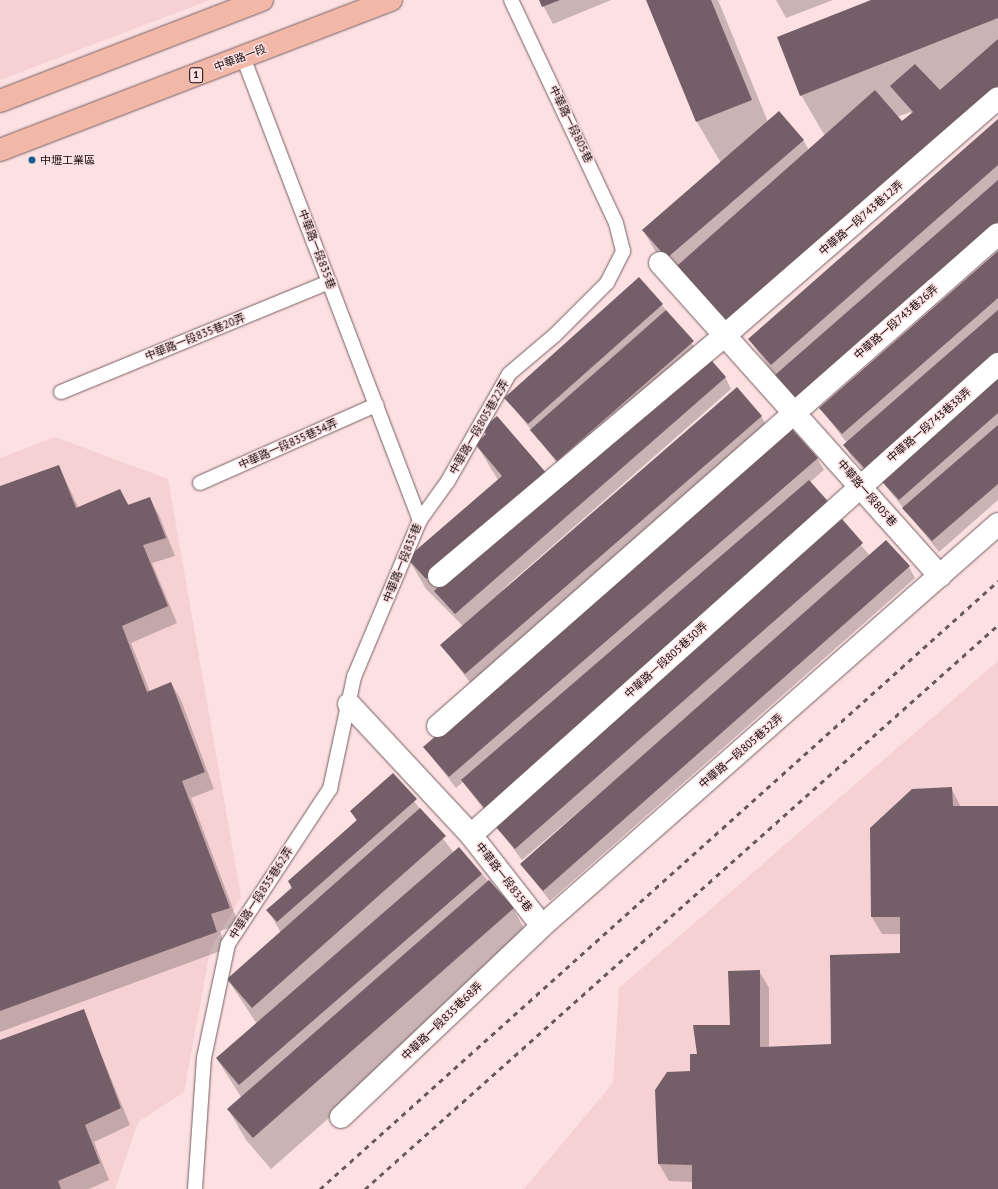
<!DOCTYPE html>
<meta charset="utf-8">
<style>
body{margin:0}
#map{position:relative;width:998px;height:1189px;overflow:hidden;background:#fce0e2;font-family:"PT Sans","Noto Sans TC",sans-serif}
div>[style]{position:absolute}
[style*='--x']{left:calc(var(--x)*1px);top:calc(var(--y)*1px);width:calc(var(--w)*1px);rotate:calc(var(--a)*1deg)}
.built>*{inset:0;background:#f5d1d4}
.shadow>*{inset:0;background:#0003}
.building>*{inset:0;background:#745f69}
.roads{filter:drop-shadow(0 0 1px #755d60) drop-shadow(0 0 1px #755d60)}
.service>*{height:14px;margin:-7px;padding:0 7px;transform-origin:7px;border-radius:7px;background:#fff}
.minor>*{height:22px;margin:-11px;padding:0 11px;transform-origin:11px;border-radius:11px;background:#fff}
.primary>*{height:22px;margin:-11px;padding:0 11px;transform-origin:11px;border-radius:11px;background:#f1b7a7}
.rail>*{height:3px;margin-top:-1.5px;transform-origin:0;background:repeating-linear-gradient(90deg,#69595b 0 5px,transparent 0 10px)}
.dots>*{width:11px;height:11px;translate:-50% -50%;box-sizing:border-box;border:2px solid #fce0e2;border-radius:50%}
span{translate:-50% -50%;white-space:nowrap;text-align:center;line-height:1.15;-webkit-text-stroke:3px #fce0e2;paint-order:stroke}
.shield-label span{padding:1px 3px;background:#fce0e2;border:1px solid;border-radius:3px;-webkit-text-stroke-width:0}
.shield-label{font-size:10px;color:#12090a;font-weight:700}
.street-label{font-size:11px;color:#12090a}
.poi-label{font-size:11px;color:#12090a}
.left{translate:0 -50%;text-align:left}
</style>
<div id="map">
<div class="built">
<div style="clip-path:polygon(0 0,210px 0,0 80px)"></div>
<div style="clip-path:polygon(55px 437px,168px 479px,241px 897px,210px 951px,184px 1092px,138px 1122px,115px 1189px,0 1189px,0 458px)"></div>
<div style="clip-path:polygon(998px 661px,998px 1189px,524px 1189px,613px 1083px,619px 988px)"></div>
</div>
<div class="shadow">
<div style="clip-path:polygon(540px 0,611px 0,553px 24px)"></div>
<div style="clip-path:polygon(evenodd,647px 0,718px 0,768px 122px,803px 140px,809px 150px,825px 136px,801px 95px,873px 0,998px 0,998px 109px,731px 345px,661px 261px,643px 230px,721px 163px,697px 122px,647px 0,910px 112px,912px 114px,902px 122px,897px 117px,910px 112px)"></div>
<div style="clip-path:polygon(776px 0,833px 0,786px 18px)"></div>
<div style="clip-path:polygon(998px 120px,998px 244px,783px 387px,749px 339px)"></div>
<div style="clip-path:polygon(998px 252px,998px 500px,939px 552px,879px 478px,874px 482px,851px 456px,844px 445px,847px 443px,820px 408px)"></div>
<div style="clip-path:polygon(662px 305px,699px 353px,564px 472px,506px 398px)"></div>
<div style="clip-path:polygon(725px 377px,731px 389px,501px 591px,761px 416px,768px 428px,472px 685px,441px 645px,463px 626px,426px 589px,408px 558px,498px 480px,476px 444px,486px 435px,483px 429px,547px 475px)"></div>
<div style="clip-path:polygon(817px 458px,824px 470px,810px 482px,841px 521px,870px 556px,909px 567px,915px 578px,550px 901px,521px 864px,651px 750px,522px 860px,463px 782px,456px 788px,424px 747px)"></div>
<div style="clip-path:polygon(59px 466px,79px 509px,120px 490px,129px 505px,149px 498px,159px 515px,175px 556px,152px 563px,177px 623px,131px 643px,150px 692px,171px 683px,181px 700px,214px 789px,191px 798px,239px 925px,220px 931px,226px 949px,0 1032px,0 487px)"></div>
<div style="clip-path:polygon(393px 774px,454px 853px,482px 874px,513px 909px,531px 940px,271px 1169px,246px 1140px,228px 1109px,241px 1097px,217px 1059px,257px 1024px,228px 980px,281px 933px,268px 910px,357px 822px,351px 811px)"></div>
<div style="clip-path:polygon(951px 788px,961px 807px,998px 807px,998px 1189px,693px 1189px,693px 1182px,669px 1181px,659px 1164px,656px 1090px,691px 1072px,698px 1055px,731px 1026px,759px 971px,769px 988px,769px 1048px,832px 1045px,901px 954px,901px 934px,882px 934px,872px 917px)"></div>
<div style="clip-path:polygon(83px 1010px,130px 1125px,94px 1142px,109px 1180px,89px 1189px,0 1189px,0 1041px)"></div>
</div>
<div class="building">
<div style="clip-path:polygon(539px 0,560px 0,542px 7px)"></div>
<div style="clip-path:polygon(646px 0,711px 0,752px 100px,696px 122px)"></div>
<div style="clip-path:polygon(871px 0,998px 0,998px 18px,800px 96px,777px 37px)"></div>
<div style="clip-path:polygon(998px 39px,998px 92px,723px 334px,669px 273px,875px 90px,902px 121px,913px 112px,890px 86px,915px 64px,940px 90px)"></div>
<div style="clip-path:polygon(779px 111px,804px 140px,667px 258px,642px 230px)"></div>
<div style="clip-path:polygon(998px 119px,998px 165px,771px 365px,748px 339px)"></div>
<div style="clip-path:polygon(998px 180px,998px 227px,799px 402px,775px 375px)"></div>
<div style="clip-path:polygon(998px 251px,998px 298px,842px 434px,819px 408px)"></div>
<div style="clip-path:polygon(639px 277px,663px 304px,528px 424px,504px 398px)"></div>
<div style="clip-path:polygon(666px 310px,694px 341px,557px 461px,530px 430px)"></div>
<div style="clip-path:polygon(998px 310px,998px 357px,867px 471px,843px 445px)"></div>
<div style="clip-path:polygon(705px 353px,726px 377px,455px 614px,434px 591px)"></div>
<div style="clip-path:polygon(998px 367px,998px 413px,899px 500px,875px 474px)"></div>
<div style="clip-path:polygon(737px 387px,762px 416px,465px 674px,440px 645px)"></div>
<div style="clip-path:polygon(497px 416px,548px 475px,426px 579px,407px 558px,502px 476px,475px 444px,486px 434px,482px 429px)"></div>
<div style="clip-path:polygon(998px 425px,998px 484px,932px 541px,902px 508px)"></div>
<div style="clip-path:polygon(791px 428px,818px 458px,449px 777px,423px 747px)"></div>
<div style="clip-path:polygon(59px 465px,76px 508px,120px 489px,128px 505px,150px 497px,166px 538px,143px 545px,168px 606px,122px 626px,147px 692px,171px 682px,205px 772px,182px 781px,230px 908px,211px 914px,217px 932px,0 1011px,0 486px)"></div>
<div style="clip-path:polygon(809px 480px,834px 508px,486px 810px,461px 780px)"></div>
<div style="clip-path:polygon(842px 519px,863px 543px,515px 849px,494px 825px)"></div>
<div style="clip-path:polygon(886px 540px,910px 566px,543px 891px,520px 864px)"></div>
<div style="clip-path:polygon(393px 773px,417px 799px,277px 922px,266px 910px,292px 888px,288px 881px,357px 820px,350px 811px)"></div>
<div style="clip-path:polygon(952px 787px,953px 806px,998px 806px,998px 1189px,692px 1189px,692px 1165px,658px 1164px,655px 1090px,667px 1072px,690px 1071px,690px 1054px,697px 1054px,693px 1025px,730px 1025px,728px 971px,760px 970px,760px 1047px,831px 1044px,830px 955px,900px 953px,900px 917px,871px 917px,870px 828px,912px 789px)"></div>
<div style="clip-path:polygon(420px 808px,446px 836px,252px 1008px,227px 979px)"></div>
<div style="clip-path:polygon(459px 847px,482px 874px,239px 1085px,216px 1058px)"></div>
<div style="clip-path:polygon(489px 880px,514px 908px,253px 1138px,227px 1109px)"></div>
<div style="clip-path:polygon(84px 1009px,121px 1108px,85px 1125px,100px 1163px,58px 1181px,61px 1189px,0 1189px,0 1040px)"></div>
</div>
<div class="roads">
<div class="service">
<div style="--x:243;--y:57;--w:496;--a:69.1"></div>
<div style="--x:61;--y:392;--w:290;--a:-22.3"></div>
<div style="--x:200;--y:483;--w:193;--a:-23.9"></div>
<div style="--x:195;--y:1189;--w:131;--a:-86.1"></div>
<div style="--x:204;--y:1058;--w:116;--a:-78.1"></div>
<div style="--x:228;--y:944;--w:186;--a:-56.7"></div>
<div style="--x:330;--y:789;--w:115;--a:-77.9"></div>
<div style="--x:354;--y:677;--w:170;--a:-67.2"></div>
<div style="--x:420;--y:520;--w:48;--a:-54.3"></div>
<div style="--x:448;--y:481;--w:123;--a:-60.3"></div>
<div style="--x:509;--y:374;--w:60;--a:-40.3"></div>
<div style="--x:555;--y:335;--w:74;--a:-45"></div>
<div style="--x:607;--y:283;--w:36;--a:-63"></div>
<div style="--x:623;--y:251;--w:29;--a:-104"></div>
<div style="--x:616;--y:223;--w:246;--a:-115.2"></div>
</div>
<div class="minor">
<div style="--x:660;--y:263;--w:420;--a:48.2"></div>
<div style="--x:439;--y:576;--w:371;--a:-40.1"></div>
<div style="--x:723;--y:337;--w:364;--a:-41"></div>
<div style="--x:349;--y:704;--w:179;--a:47"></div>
<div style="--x:471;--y:835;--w:115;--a:52"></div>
<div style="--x:438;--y:726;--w:745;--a:-41.3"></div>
<div style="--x:471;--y:835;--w:707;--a:-41.79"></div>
<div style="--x:341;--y:1117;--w:277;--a:-43.5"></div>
<div style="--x:542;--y:926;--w:608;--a:-41.4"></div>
</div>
<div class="primary">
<div style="--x:0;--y:101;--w:281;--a:-21.1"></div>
<div style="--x:0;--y:150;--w:419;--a:-21"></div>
</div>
</div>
<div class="rail">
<div style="--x:320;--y:1189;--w:911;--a:-41.88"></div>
<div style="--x:365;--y:1189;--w:848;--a:-41.7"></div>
</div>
<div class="dots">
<div style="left:32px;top:160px;background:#1a5b91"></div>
</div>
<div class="shield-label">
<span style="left:196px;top:75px">1</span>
</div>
<div class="street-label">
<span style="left:240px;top:58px;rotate:-21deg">中華路一段</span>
<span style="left:571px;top:124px;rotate:64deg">中華路一段805巷</span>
<span style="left:861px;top:218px;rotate:-41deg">中華路一段743巷12弄</span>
<span style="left:317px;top:249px;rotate:69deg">中華路一段835巷</span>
<span style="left:896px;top:322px;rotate:-41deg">中華路一段743巷26弄</span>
<span style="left:195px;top:337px;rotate:-22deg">中華路一段835巷20弄</span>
<span style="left:929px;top:425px;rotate:-41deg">中華路一段743巷38弄</span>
<span style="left:479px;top:427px;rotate:-60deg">中華路一段805巷22弄</span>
<span style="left:288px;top:444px;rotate:-24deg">中華路一段835巷34弄</span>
<span style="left:867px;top:493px;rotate:49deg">中華路一段805巷</span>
<span style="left:402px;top:563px;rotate:-68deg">中華路一段835巷</span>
<span style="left:666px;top:660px;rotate:-42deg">中華路一段805巷30弄</span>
<span style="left:741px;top:751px;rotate:-41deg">中華路一段805巷32弄</span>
<span style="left:504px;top:877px;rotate:52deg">中華路一段835巷</span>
<span style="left:261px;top:893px;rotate:-57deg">中華路一段835巷62弄</span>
<span style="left:442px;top:1021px;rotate:-44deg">中華路一段835巷68弄</span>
</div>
<div class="poi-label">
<span class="left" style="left:40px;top:160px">中壢工業區</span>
</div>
</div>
